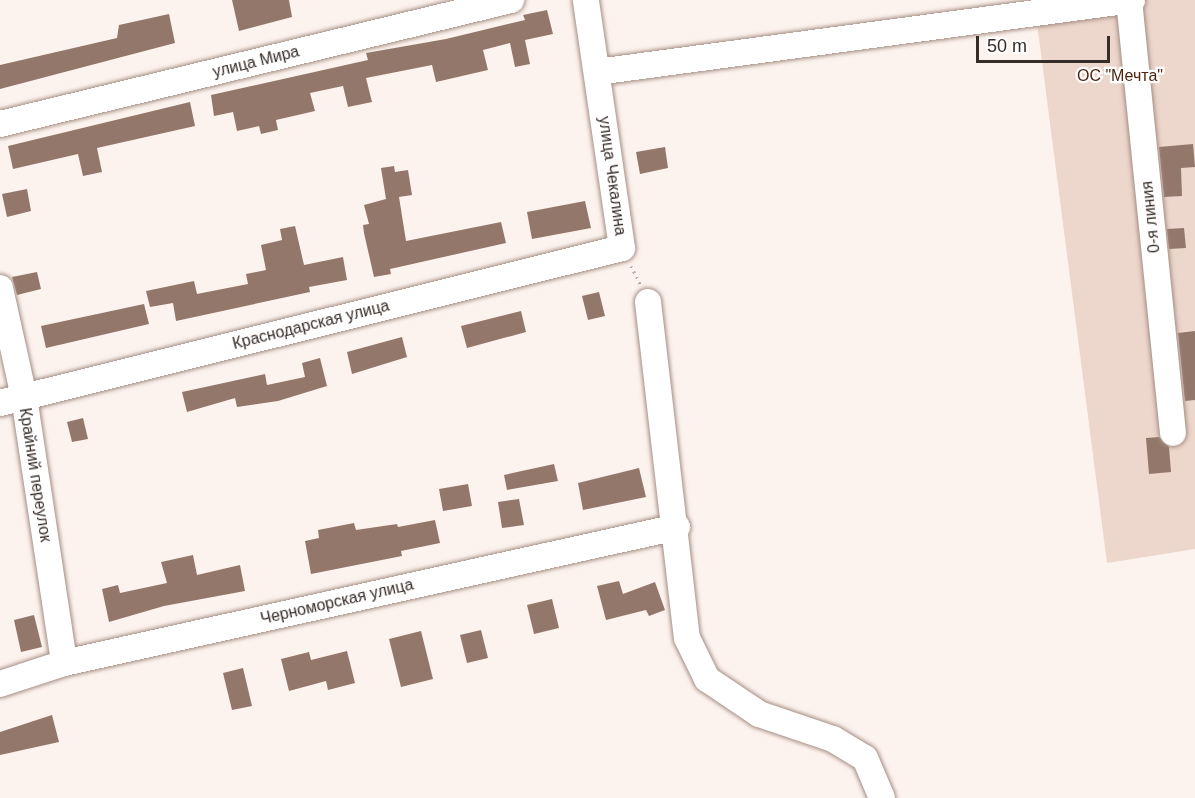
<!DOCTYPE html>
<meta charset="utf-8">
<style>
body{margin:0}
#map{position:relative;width:1195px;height:798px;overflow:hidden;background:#fdf3ee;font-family:Helvetica,sans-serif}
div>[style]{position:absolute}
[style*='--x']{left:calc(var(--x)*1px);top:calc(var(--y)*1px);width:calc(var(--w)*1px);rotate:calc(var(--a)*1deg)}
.green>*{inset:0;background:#edd6cb}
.building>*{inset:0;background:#94776b}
.path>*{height:3px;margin-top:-1.5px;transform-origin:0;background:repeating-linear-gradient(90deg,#b3a9a5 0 1.5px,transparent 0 6px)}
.roads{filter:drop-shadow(0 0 2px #a48e84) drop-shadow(0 0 2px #a48e84)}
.minor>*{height:26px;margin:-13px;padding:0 13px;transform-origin:13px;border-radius:13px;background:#fff}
span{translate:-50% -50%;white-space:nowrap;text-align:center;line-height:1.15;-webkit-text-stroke:4.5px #fff;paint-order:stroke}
.street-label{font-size:16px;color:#362c28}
.park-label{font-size:16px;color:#4e2510}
.scale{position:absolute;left:976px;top:36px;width:134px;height:27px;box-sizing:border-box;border:3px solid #362c28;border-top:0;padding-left:8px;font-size:18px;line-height:21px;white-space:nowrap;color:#362c28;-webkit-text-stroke:4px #fff;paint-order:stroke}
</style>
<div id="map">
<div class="green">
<div style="clip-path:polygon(1034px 0,1195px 0,1195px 549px,1107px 563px)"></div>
</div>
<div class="building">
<div style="clip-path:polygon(232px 0,289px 0,292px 17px,239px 31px)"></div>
<div style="clip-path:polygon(547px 10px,553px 34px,525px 40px,530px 64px,515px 67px,510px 43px,483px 50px,488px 70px,436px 82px,432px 65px,366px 78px,372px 102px,348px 107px,343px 86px,310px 93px,315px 111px,276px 120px,278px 130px,261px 134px,259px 126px,237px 131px,233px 112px,214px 116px,211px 95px,368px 60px,366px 53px,446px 39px,525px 20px,523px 15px)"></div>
<div style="clip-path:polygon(169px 14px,175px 43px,0 89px,0 65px,117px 38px,119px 25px)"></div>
<div style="clip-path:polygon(190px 102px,195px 126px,97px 148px,102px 172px,83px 176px,78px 154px,13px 169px,8px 146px)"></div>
<div style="clip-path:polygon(1193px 144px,1195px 167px,1181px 168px,1182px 196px,1164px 197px,1159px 147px)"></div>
<div style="clip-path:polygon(665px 147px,668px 168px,640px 174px,636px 152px)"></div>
<div style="clip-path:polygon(394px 166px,395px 172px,408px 170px,412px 195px,399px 197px,406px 241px,501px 222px,506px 243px,390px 269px,391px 274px,374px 277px,364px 233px,363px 225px,369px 224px,364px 205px,386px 199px,381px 168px)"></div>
<div style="clip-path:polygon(27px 189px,31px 211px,7px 217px,2px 194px)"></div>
<div style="clip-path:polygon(585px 201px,591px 228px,532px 239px,527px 212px)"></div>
<div style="clip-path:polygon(295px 226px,304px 265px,343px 257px,347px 280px,309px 287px,310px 292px,176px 321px,173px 303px,150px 307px,146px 291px,194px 281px,197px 294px,248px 284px,246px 274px,266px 270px,261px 245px,282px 240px,280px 229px)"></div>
<div style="clip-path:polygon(1184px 228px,1186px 248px,1169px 249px,1167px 229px)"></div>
<div style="clip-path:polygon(37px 272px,41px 289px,17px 295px,12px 277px)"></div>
<div style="clip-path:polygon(599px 292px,605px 316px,588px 320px,582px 296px)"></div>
<div style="clip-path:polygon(144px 304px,149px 324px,46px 348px,41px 326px)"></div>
<div style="clip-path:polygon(521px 311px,526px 332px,467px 348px,461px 326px)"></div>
<div style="clip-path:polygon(1195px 331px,1195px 400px,1185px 401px,1178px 333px)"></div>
<div style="clip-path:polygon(402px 337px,407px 357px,352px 374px,347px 352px)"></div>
<div style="clip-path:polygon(320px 358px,327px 386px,278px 401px,237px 407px,235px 398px,187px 412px,182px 392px,265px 374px,267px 385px,305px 377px,302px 363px)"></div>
<div style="clip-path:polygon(83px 418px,88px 439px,72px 442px,67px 422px)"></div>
<div style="clip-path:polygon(1159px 437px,1169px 447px,1171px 472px,1149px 474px,1146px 438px)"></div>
<div style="clip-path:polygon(554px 464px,558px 481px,507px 490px,504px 475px)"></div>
<div style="clip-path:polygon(639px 468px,646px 497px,583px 510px,578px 483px)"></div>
<div style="clip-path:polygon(468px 484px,472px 506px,443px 511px,439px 489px)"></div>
<div style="clip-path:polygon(519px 499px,524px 525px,502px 528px,498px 502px)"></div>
<div style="clip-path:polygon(435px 520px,440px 543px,401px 551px,402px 556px,311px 574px,305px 541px,319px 538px,318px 530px,354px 523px,356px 530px,397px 524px,398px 527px)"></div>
<div style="clip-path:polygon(193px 555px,197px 575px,240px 565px,245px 591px,164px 606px,109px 622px,102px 589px,118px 585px,120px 593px,167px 583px,161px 562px)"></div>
<div style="clip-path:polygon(619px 581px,623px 594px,655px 582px,665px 610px,649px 616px,646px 610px,606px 620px,597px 586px)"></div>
<div style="clip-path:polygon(552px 599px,559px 628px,534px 634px,527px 605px)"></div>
<div style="clip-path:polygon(34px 615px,42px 647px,21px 652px,14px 620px)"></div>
<div style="clip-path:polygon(481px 630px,488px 658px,467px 663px,460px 635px)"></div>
<div style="clip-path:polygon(421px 631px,433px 679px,401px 687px,389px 639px)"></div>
<div style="clip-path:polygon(347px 651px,355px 683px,328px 690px,326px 681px,289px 691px,281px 659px,309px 652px,311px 660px)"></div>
<div style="clip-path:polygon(243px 668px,252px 706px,232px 710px,223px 673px)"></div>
<div style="clip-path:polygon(52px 715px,59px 742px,0 755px,0 732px)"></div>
</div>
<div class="path">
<div style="--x:631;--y:266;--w:20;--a:63"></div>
</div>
<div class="roads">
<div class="minor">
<div style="--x:1129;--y:0;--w:435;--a:84.2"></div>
<div style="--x:597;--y:72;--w:540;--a:-7.66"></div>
<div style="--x:0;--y:124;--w:526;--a:-13.64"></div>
<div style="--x:0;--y:288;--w:112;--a:77.6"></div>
<div style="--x:24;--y:397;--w:269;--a:81.4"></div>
<div style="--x:648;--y:302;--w:338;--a:83.4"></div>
<div style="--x:687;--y:638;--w:46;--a:64"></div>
<div style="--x:707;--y:679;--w:63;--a:33.9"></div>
<div style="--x:759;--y:714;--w:78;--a:18.7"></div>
<div style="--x:833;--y:739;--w:37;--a:31"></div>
<div style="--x:865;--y:758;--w:43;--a:67"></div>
<div style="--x:0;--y:403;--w:641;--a:-13.99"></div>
<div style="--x:622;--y:248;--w:251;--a:-98.3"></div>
<div style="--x:0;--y:684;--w:67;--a:-18.2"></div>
<div style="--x:64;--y:663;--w:628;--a:-12.51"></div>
</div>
</div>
<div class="street-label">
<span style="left:256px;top:62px;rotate:-14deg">улица Мира</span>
<span style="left:612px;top:176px;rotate:82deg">улица Чекалина</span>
<span style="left:1151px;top:217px;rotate:-96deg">0-я линия</span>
<span style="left:311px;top:325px;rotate:-14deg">Краснодарская улица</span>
<span style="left:35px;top:475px;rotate:81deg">Крайний переулок</span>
<span style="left:337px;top:602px;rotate:-13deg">Черноморская улица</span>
</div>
<div class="park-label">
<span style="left:1120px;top:76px">ОС "Мечта"</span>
</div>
<div class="scale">50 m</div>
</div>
